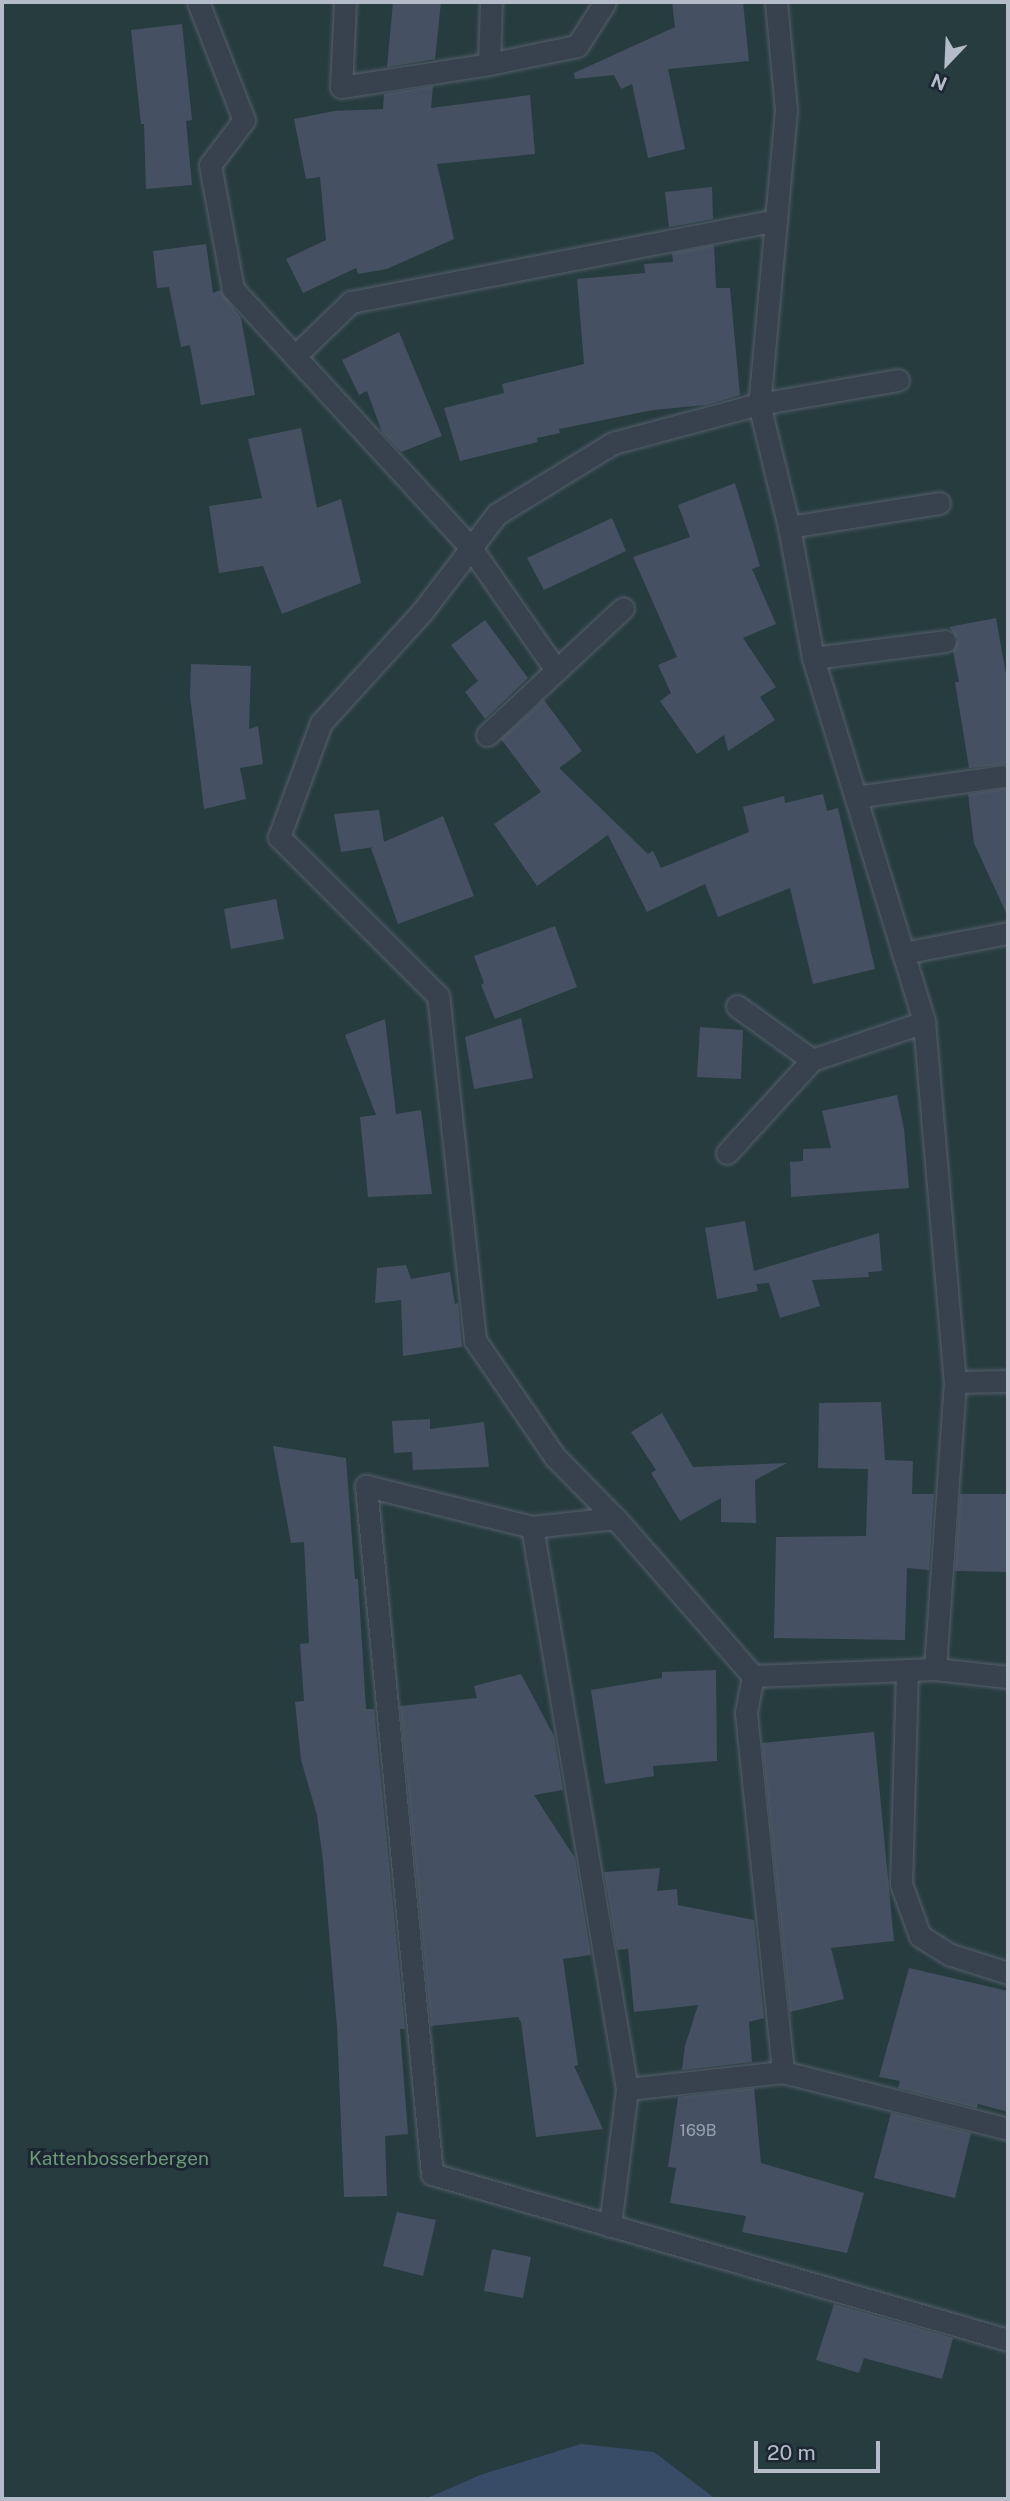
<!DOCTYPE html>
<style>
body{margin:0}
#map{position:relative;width:1010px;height:2501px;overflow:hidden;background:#242f3e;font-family:"Public Sans",sans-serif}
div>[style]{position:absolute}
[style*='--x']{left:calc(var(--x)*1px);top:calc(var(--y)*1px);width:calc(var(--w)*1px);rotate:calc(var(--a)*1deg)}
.green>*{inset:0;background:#263c3f}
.water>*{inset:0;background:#394c67}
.building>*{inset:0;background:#455162}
.roads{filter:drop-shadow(0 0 2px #565f6c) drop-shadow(0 0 2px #565f6c)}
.lane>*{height:21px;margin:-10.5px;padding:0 10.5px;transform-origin:10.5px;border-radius:10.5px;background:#38414e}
span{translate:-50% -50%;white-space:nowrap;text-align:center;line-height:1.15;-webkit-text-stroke:6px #1d2633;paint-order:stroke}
.number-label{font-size:16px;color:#98a1af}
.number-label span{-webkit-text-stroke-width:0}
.park-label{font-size:19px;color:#6b9a76}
.frame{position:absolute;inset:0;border:4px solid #b4bcc9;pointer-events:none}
.north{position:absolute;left:912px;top:28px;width:70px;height:70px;-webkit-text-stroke:5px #1d2633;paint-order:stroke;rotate:203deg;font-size:19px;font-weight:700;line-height:28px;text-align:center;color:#b4bcc9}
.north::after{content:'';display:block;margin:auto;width:24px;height:32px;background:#b4bcc9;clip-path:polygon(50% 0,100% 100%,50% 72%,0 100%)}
.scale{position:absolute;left:754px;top:2441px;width:126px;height:32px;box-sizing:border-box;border:4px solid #b4bcc9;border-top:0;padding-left:9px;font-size:21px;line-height:24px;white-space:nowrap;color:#b4bcc9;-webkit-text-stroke:5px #1d2633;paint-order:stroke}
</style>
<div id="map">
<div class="green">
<div style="clip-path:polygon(2px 2px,1008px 2px,1008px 2499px,716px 2499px,654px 2452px,480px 2475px,425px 2499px,2px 2499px)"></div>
</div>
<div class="water">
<div style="clip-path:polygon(581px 2444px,654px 2452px,716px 2499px,425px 2499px,480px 2475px)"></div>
</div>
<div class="building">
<div style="clip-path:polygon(393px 2px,441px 2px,435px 59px,387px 67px)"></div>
<div style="clip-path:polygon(672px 2px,743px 2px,749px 61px,668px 69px,685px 149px,648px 158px,632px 84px,621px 89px,614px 75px,575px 79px,574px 73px,675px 27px)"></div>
<div style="clip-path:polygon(182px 24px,192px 120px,186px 121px,192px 185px,146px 189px,144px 124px,141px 124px,131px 30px)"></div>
<div style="clip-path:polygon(433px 86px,431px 108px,530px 95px,535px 154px,437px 164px,454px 239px,387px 269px,358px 274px,356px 268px,303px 293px,286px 259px,326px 240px,320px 177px,306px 179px,294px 119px,334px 111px,383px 109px,384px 94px)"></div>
<div style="clip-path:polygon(712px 187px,713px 219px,669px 227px,665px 192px)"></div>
<div style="clip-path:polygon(206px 244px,213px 293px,220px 290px,241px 318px,255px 395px,201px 405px,190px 345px,181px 347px,169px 287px,157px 288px,153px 251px)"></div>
<div style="clip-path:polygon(714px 245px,716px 288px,730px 288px,740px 395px,706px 405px,653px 410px,559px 429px,560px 433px,537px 438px,538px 442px,460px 461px,444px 408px,504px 393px,502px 384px,584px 364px,577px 279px,645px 273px,644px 264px,673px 262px,672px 253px)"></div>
<div style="clip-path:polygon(399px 332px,442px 436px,401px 452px,382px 432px,367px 391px,359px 395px,342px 360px)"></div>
<div style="clip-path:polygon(301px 428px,317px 508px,341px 499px,361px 583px,282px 614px,263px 566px,219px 573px,209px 506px,262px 498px,248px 439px)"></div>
<div style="clip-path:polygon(735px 483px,760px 566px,752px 569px,776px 624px,743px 638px,776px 687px,760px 697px,775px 720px,728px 751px,724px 735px,697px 754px,660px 701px,671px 693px,658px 665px,677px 657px,633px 557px,690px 537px,678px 505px)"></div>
<div style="clip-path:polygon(612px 518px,626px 551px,544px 590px,527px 558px)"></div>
<div style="clip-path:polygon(996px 618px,1008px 686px,1008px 764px,969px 768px,955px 682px,959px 682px,953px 651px,958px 639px,949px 627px)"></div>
<div style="clip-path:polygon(485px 620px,528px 678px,485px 719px,465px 692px,478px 681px,451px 645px)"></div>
<div style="clip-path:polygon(191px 664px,251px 666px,249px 729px,258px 726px,263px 764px,240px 768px,246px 799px,204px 809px,190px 696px)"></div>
<div style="clip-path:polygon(544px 700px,582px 751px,559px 768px,648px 854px,653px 851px,661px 868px,749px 832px,743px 807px,784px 796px,785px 803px,823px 794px,827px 811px,838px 808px,875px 969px,813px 984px,790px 888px,718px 917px,705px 884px,647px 912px,608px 835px,537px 886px,494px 824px,541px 792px,501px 739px)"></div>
<div style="clip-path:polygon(1008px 788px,1008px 917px,974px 843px,968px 794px)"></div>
<div style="clip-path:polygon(379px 810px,384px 842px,443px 816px,474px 896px,398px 924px,371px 848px,374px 847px,341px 852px,334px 814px)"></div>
<div style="clip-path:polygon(276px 899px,284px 939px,231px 949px,224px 909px)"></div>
<div style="clip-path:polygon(555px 926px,577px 987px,495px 1019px,481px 985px,484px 983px,474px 956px)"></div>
<div style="clip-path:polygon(521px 1018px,533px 1078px,474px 1089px,465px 1037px)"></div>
<div style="clip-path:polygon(385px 1019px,396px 1114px,421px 1110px,432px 1194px,368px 1197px,360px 1117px,376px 1115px,345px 1035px)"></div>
<div style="clip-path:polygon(700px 1027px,743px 1030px,741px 1079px,697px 1077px)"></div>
<div style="clip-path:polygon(897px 1095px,904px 1129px,909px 1188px,791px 1197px,790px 1162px,803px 1161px,803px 1149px,831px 1148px,822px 1111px)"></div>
<div style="clip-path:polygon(745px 1221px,754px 1271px,879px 1233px,882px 1271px,868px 1272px,869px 1277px,812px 1280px,820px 1306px,780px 1318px,769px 1283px,756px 1284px,758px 1291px,717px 1299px,705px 1228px)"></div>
<div style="clip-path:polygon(406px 1265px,411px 1279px,450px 1272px,455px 1304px,458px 1303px,462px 1347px,403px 1356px,401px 1300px,375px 1303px,377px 1268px)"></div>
<div style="clip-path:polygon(881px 1402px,885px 1460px,913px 1461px,912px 1494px,934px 1494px,929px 1570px,907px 1568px,905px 1640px,774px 1638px,776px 1537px,866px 1536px,868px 1469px,818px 1468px,819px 1403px)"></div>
<div style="clip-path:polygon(662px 1413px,693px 1467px,787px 1463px,755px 1480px,756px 1523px,721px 1522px,721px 1498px,680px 1521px,651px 1473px,656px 1470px,631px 1432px)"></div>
<div style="clip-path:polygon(430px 1419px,430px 1429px,484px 1422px,489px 1467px,413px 1470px,412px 1452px,394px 1453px,392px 1421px)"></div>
<div style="clip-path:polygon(273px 1446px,346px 1458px,355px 1579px,358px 1579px,366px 1709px,374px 1709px,405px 2029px,400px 2029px,408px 2134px,385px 2136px,387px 2196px,344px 2197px,337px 2027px,323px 1861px,317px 1815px,301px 1760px,295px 1702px,304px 1701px,300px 1644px,309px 1643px,304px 1542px,291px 1543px)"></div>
<div style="clip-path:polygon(960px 1494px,1008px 1494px,1008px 1572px,955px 1571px)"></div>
<div style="clip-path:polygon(716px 1670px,717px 1761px,653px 1766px,654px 1776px,605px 1784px,591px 1690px,662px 1678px,662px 1672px)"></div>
<div style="clip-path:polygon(521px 1674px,554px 1736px,563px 1790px,534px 1795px,575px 1858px,591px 1955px,563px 1959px,578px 2065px,574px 2066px,603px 2129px,536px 2137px,521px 2022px,518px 2017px,431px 2026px,400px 1706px,477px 1698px,474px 1686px)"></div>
<div style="clip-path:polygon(874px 1732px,894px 1941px,831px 1948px,844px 1999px,790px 2012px,762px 1743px)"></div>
<div style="clip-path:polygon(660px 1868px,657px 1891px,677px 1889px,678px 1905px,754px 1920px,764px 2018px,749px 2022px,752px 2062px,682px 2070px,685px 2046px,698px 2005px,634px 2012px,628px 1949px,617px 1950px,604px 1872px)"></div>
<div style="clip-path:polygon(909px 1968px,1008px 1991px,1008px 2112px,978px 2104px,977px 2108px,898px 2088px,900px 2081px,879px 2077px)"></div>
<div style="clip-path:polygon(754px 2088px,761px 2163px,864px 2193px,847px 2253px,742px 2232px,746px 2216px,670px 2203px,676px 2168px,668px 2167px,678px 2097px)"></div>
<div style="clip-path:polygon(891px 2113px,971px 2133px,955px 2198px,874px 2178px)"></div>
<div style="clip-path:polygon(397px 2212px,436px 2220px,423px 2276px,383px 2266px)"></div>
<div style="clip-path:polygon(492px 2249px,531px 2257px,523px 2298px,484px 2291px)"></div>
<div style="clip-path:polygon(834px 2304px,953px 2338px,942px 2379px,864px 2358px,859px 2373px,816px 2360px)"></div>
</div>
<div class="roads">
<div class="lane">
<div style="--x:198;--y:2;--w:127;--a:68.7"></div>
<div style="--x:244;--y:120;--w:56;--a:127.1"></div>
<div style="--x:210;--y:165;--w:126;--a:79.5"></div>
<div style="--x:233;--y:289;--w:352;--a:47.4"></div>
<div style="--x:471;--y:548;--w:149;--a:55.1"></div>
<div style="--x:345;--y:2;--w:85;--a:92.7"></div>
<div style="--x:341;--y:87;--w:150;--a:-8.8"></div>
<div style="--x:489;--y:64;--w:90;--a:-11.6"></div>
<div style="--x:577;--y:46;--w:52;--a:-57.5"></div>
<div style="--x:776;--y:2;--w:108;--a:84.7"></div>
<div style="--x:786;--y:110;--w:295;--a:95.2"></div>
<div style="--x:759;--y:404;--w:127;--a:76.3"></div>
<div style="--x:789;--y:527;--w:133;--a:79.6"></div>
<div style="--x:813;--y:658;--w:381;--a:73"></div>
<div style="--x:924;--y:1022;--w:361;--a:85.1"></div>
<div style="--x:955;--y:1382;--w:288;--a:94"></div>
<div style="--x:489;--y:64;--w:62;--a:-88.2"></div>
<div style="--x:295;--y:356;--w:78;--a:-44"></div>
<div style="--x:351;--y:302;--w:433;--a:-10.9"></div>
<div style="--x:789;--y:527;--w:152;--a:-9.1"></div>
<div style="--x:813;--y:658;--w:133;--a:-7.3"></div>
<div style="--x:487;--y:735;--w:186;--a:-43"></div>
<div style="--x:856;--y:797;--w:148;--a:-8.1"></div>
<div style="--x:903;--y:953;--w:107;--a:-10.8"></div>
<div style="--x:737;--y:1006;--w:92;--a:35.8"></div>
<div style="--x:727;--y:1153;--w:126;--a:-47.6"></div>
<div style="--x:812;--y:1060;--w:118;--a:-18.7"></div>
<div style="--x:955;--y:1382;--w:53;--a:-1.1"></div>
<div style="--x:532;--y:1527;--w:171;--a:-166.1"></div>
<div style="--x:366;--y:1486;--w:691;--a:84.52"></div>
<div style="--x:432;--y:2174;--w:599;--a:16.08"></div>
<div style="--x:907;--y:1670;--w:214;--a:91.6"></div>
<div style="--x:901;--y:1884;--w:55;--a:69.9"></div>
<div style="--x:920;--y:1936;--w:36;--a:32"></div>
<div style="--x:951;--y:1955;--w:60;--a:17.5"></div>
<div style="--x:753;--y:1676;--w:210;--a:-131.1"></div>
<div style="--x:615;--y:1518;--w:86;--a:-134.5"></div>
<div style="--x:555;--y:1457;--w:142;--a:-124.4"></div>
<div style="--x:475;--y:1340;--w:346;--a:-96.1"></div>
<div style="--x:438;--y:996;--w:225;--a:-135"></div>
<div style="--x:279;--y:837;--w:121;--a:-69.8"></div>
<div style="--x:321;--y:723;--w:150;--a:-47.7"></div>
<div style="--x:422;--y:612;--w:123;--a:-52.6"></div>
<div style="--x:497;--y:514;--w:136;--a:-31.5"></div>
<div style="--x:613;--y:443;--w:151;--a:-15"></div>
<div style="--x:759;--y:404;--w:141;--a:-9.8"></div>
<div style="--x:753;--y:1676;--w:38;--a:101"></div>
<div style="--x:746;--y:1713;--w:361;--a:84.1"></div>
<div style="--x:783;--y:2072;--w:232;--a:14.2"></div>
<div style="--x:753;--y:1676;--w:182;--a:-2.2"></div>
<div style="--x:935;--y:1669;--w:73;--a:6.3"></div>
<div style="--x:627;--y:2089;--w:157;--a:-6.2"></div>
<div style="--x:610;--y:2226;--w:138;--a:-82.9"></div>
<div style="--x:627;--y:2089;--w:570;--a:-99.59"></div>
<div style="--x:532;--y:1527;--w:83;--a:-6.2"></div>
</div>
</div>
<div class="number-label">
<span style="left:698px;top:2131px">169B</span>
</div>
<div class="park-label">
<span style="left:119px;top:2159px">Kattenbosserbergen</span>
</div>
<div class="frame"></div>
<div class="north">N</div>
<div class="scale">20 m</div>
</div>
